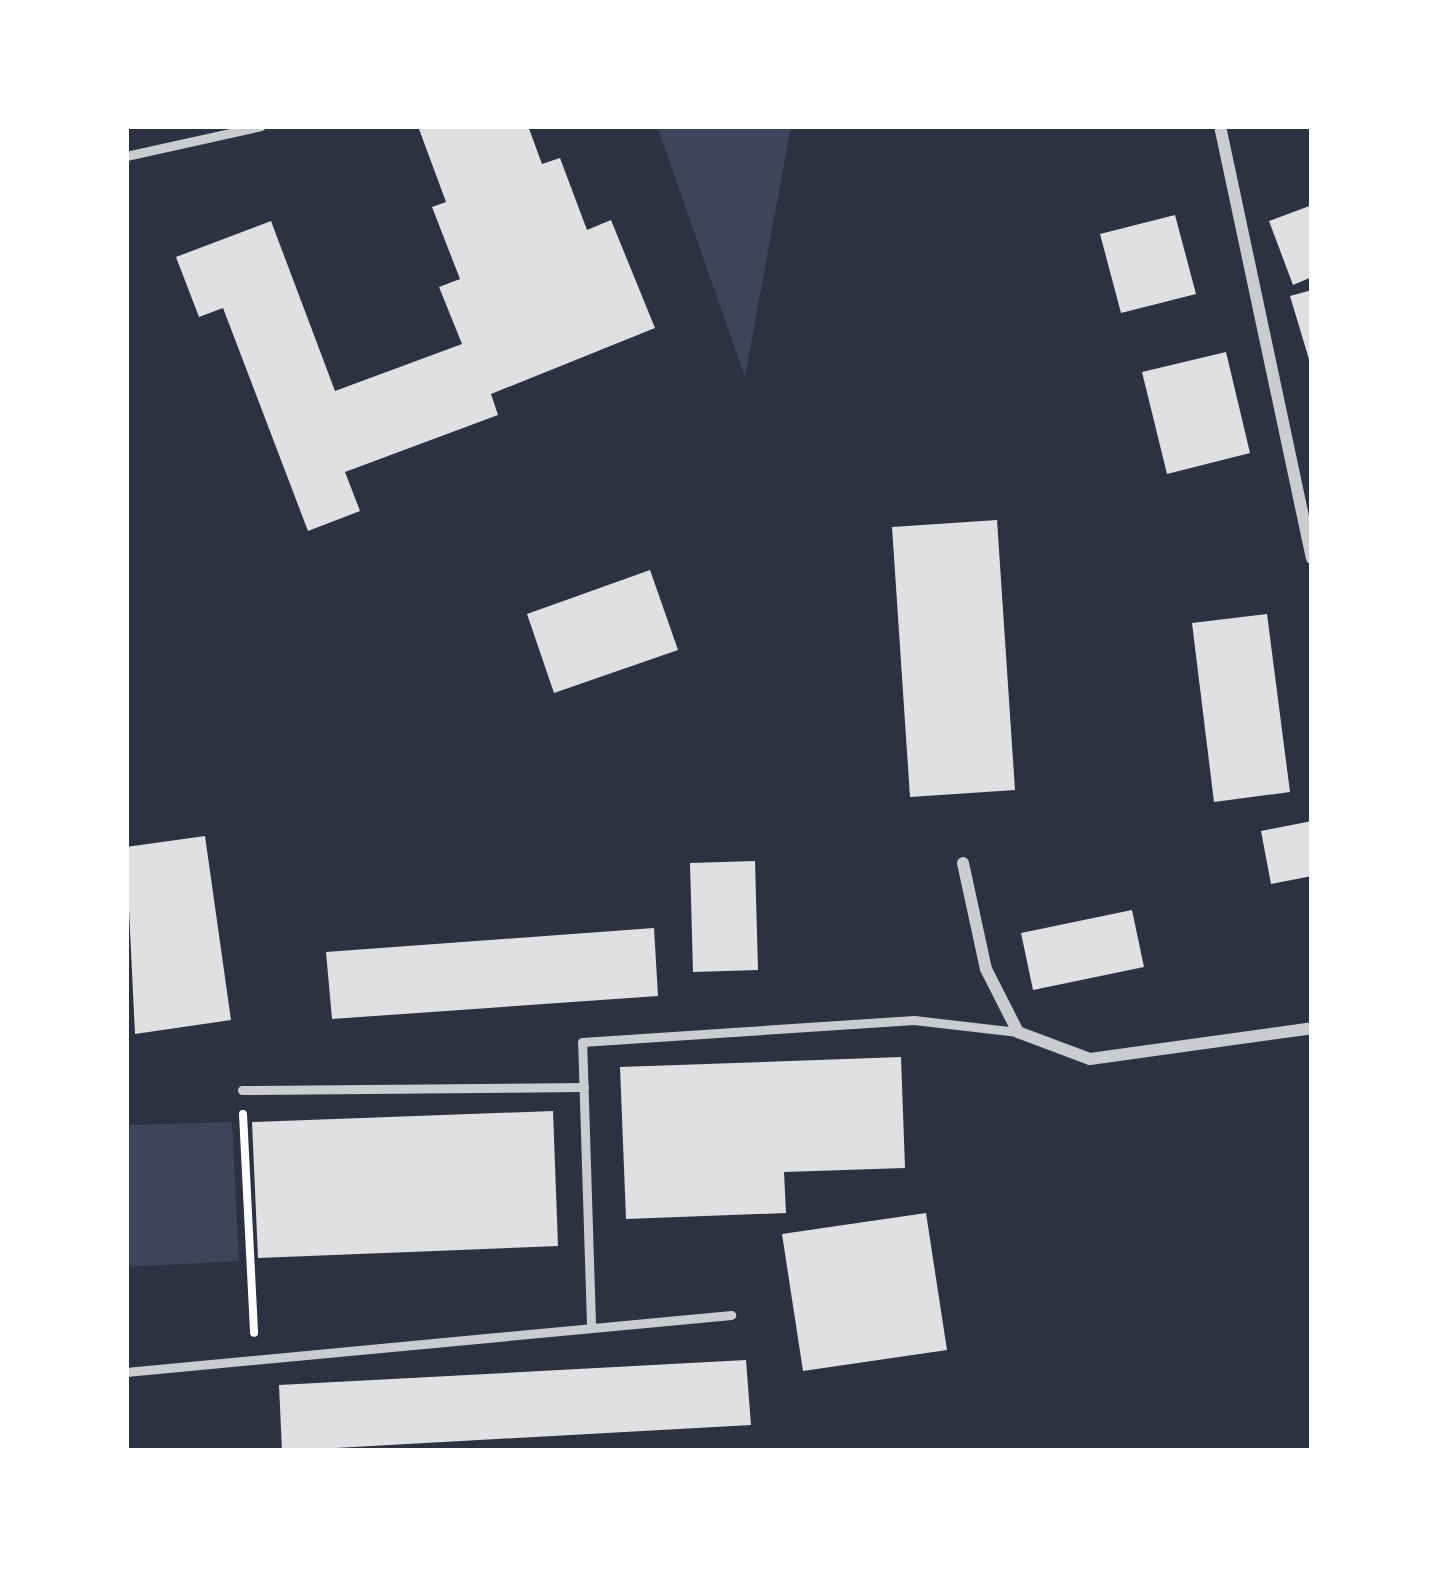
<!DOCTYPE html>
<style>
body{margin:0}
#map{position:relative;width:1438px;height:1577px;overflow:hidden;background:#2d3142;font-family:"Exo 2",sans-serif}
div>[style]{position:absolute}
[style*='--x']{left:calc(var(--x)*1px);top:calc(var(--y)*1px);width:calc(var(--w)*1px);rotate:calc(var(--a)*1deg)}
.green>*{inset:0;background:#3c4559}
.building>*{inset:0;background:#e0e0e3}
.path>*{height:8px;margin:-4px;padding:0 4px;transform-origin:4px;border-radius:4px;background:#fff}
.service>*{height:9px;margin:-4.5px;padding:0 4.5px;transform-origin:4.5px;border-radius:4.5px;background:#caccd0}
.minor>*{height:12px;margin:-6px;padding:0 6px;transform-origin:6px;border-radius:6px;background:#caccd0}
span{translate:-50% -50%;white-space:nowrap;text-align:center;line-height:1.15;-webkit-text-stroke:12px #fff;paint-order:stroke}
.frame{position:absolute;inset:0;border:129px solid #fff;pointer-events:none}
</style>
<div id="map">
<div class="green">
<div style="clip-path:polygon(657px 126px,791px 126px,745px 377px)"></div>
<div style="clip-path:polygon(232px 1122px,239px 1261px,126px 1267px,126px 1125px)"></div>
</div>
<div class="building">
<div style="clip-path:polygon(378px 126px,528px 126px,542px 164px,560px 158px,587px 230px,611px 220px,655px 328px,491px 394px,498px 415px,345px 472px,360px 511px,308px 531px,223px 308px,199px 317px,176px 257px,271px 221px,335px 391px,462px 344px,439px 287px,460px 279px,432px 207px,446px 202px,419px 129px)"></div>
<div style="clip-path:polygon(1312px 205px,1312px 277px,1293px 285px,1269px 221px)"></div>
<div style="clip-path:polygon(1175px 215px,1196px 294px,1121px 313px,1100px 234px)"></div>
<div style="clip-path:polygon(1312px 290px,1312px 366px,1311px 366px,1290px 296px)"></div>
<div style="clip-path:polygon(1226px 352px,1250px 453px,1167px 474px,1142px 372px)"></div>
<div style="clip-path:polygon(997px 520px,1015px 790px,910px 797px,892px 527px)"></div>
<div style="clip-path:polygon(650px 570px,678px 650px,554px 693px,527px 614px)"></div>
<div style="clip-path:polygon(1267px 614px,1290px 792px,1214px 802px,1192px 623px)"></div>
<div style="clip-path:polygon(1312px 821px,1312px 876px,1271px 884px,1261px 831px)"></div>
<div style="clip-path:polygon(205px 836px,231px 1020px,135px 1034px,126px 847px)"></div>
<div style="clip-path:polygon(755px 861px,758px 970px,693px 972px,690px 863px)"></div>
<div style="clip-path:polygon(1132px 910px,1144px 967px,1033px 990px,1021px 933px)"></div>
<div style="clip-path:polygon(654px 928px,658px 996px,332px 1019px,326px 952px)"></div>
<div style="clip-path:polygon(901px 1057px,905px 1168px,784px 1172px,786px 1213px,626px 1219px,620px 1067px)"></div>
<div style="clip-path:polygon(553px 1111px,558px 1246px,258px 1258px,252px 1122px)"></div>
<div style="clip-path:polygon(926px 1213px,947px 1350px,803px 1371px,782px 1234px)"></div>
<div style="clip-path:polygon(746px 1360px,751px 1425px,282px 1451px,279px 1385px)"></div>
</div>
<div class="path">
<div style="--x:243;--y:1114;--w:219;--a:87.1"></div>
</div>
<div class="service">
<div style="--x:126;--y:156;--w:138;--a:-12.5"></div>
<div style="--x:242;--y:1090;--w:342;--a:-0.5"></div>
<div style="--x:591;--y:1324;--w:282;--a:-91.8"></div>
<div style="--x:582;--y:1042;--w:333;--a:-3.8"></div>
<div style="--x:914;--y:1020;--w:105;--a:6.6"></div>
<div style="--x:126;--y:1372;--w:608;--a:-5.38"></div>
</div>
<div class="minor">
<div style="--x:1220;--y:126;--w:442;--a:78"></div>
<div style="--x:963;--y:863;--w:108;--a:77.8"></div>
<div style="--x:986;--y:969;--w:71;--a:63.1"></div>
<div style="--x:1018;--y:1032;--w:77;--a:20.6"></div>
<div style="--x:1090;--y:1059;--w:224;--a:-7.9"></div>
</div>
<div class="frame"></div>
</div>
